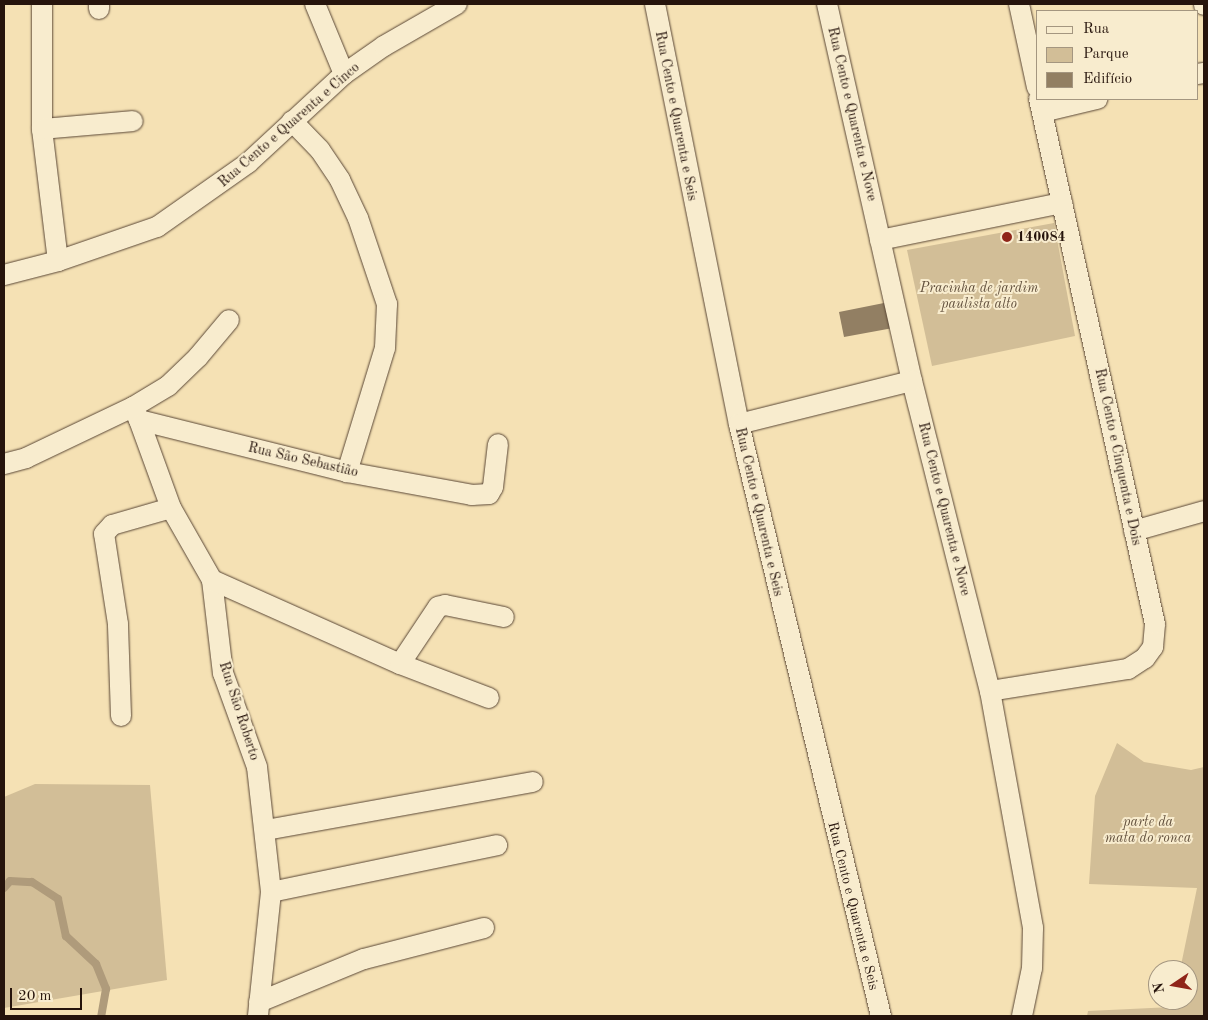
<!DOCTYPE html>
<meta charset="utf-8">
<style>
body{margin:0}
#map{position:relative;width:1208px;height:1020px;overflow:hidden;background:#f5e1b4;font-family:"Old Standard TT",serif}
div>[style]{position:absolute}
[style*='--x']{left:calc(var(--x)*1px);top:calc(var(--y)*1px);width:calc(var(--w)*1px);rotate:calc(var(--a)*1deg)}
.green>*{inset:0;background:#d2be97}
.stream>*{height:8px;margin:-4px;padding:0 4px;transform-origin:4px;border-radius:4px;background:#af9b7b}
.building>*{inset:0;background:#927f63}
.roads{filter:drop-shadow(0 0 1px #5a4736) drop-shadow(0 0 1px #5a4736)}
.street>*{height:20px;margin:-10px;padding:0 10px;transform-origin:10px;border-radius:10px;background:#f8ecce}
.dots>*{width:14px;height:14px;translate:-50% -50%;box-sizing:border-box;border:2px solid #f8ecce;border-radius:50%}
span{translate:-50% -50%;white-space:nowrap;text-align:center;line-height:1.15;-webkit-text-stroke:4px #f8ecce;paint-order:stroke}
.street-label{font-size:14px;color:#26140c}
.poi-label{font-size:14px;color:#26140c;font-weight:700}
.left{translate:0 -50%;text-align:left}
.park-label{font-size:14px;color:#62503d;font-style:italic}
.frame{position:absolute;inset:0;border:5px solid #26140c;pointer-events:none}
.legend{position:absolute;left:1036px;top:10px;width:162px;height:90px;box-sizing:border-box;background:#f8ecce;border:1px solid #a49680;margin:0;padding:6px 9px;list-style:none;font-size:15px;color:#26140c}
.legend li{display:flex;align-items:center;gap:10px;height:25px}
.legend b{width:25px;border:1px solid #a49680}
.north{position:absolute;left:1148px;top:960px;width:50px;height:50px;box-sizing:border-box;background:#f8ecce;border:1px solid #a49680;border-radius:50%;rotate:258deg;font-size:14px;font-weight:700;line-height:20px;text-align:center;color:#26140c}
.north::after{content:'';display:block;margin:auto;width:18px;height:22px;background:#8f2418;clip-path:polygon(50% 0,100% 100%,50% 72%,0 100%)}
.scale{position:absolute;left:10px;top:988px;width:72px;height:22px;box-sizing:border-box;border:2px solid #26140c;border-top:0;padding-left:6px;font-size:15px;line-height:18px;white-space:nowrap;color:#26140c;-webkit-text-stroke:4px #f8ecce;paint-order:stroke}
</style>
<div id="map">
<div class="green">
<div style="clip-path:polygon(1054px 223px,1075px 336px,932px 366px,907px 250px)"></div>
<div style="clip-path:polygon(1117px 743px,1144px 762px,1191px 770px,1204px 767px,1204px 1016px,1087px 1016px,1088px 1011px,1172px 1007px,1174px 1000px,1188px 1000px,1188px 970px,1180px 970px,1197px 888px,1089px 884px,1095px 796px)"></div>
<div style="clip-path:polygon(35px 784px,150px 785px,167px 980px,4px 1008px,4px 797px)"></div>
</div>
<div class="stream">
<div style="--x:4;--y:888;--w:9;--a:-49"></div>
<div style="--x:10;--y:881;--w:22;--a:3"></div>
<div style="--x:32;--y:882;--w:31;--a:33"></div>
<div style="--x:58;--y:899;--w:38;--a:78"></div>
<div style="--x:66;--y:936;--w:41;--a:43"></div>
<div style="--x:96;--y:964;--w:27;--a:68"></div>
<div style="--x:106;--y:989;--w:27;--a:100"></div>
</div>
<div class="building">
<div style="clip-path:polygon(884px 303px,893px 328px,844px 337px,839px 312px)"></div>
</div>
<div class="roads">
<div class="street">
<div style="--x:42;--y:4;--w:125;--a:90"></div>
<div style="--x:42;--y:129;--w:133;--a:83.1"></div>
<div style="--x:99;--y:4;--w:5;--a:90"></div>
<div style="--x:315;--y:4;--w:76;--a:67.5"></div>
<div style="--x:655;--y:4;--w:428;--a:78.7"></div>
<div style="--x:739;--y:424;--w:609;--a:76.51"></div>
<div style="--x:827;--y:4;--w:386;--a:77.3"></div>
<div style="--x:912;--y:381;--w:320;--a:75.9"></div>
<div style="--x:990;--y:691;--w:241;--a:79.7"></div>
<div style="--x:1033;--y:928;--w:40;--a:91.4"></div>
<div style="--x:1032;--y:968;--w:49;--a:101.8"></div>
<div style="--x:1019;--y:4;--w:85;--a:77.8"></div>
<div style="--x:1204;--y:4;--w:1;--a:90"></div>
<div style="--x:1197;--y:74;--w:7;--a:-8"></div>
<div style="--x:1042;--y:112;--w:57;--a:-13.3"></div>
<div style="--x:292;--y:121;--w:40;--a:46"></div>
<div style="--x:320;--y:150;--w:36;--a:56"></div>
<div style="--x:340;--y:180;--w:42;--a:64.7"></div>
<div style="--x:358;--y:218;--w:91;--a:71.4"></div>
<div style="--x:387;--y:304;--w:44;--a:92.6"></div>
<div style="--x:385;--y:348;--w:130;--a:107"></div>
<div style="--x:42;--y:129;--w:91;--a:-5"></div>
<div style="--x:880;--y:240;--w:186;--a:-11.5"></div>
<div style="--x:4;--y:275;--w:56;--a:-14.5"></div>
<div style="--x:58;--y:261;--w:105;--a:-19"></div>
<div style="--x:157;--y:227;--w:111;--a:-35.1"></div>
<div style="--x:248;--y:163;--w:131;--a:-42.8"></div>
<div style="--x:344;--y:74;--w:49;--a:-35"></div>
<div style="--x:384;--y:46;--w:84;--a:-29.9"></div>
<div style="--x:133;--y:407;--w:14;--a:65"></div>
<div style="--x:139;--y:420;--w:214;--a:14"></div>
<div style="--x:347;--y:472;--w:127;--a:10.4"></div>
<div style="--x:472;--y:495;--w:17;--a:-3"></div>
<div style="--x:489;--y:494;--w:8;--a:-60"></div>
<div style="--x:493;--y:487;--w:43;--a:-83.4"></div>
<div style="--x:139;--y:420;--w:94;--a:70"></div>
<div style="--x:171;--y:508;--w:83;--a:60.3"></div>
<div style="--x:212;--y:580;--w:94;--a:83.3"></div>
<div style="--x:223;--y:673;--w:100;--a:70.1"></div>
<div style="--x:257;--y:767;--w:126;--a:83.6"></div>
<div style="--x:271;--y:892;--w:125;--a:96"></div>
<div style="--x:739;--y:424;--w:178;--a:-14"></div>
<div style="--x:4;--y:464;--w:23;--a:-15"></div>
<div style="--x:26;--y:458;--w:119;--a:-25.5"></div>
<div style="--x:133;--y:407;--w:41;--a:-31"></div>
<div style="--x:168;--y:386;--w:42;--a:-44"></div>
<div style="--x:198;--y:357;--w:48;--a:-50"></div>
<div style="--x:1134;--y:531;--w:73;--a:-15.9"></div>
<div style="--x:212;--y:580;--w:206;--a:24.1"></div>
<div style="--x:400;--y:664;--w:95;--a:20.9"></div>
<div style="--x:400;--y:664;--w:69;--a:-56.3"></div>
<div style="--x:438;--y:607;--w:7;--a:-16"></div>
<div style="--x:445;--y:605;--w:60;--a:11.5"></div>
<div style="--x:990;--y:691;--w:140;--a:-9.1"></div>
<div style="--x:1128;--y:669;--w:20;--a:-33"></div>
<div style="--x:1145;--y:658;--w:14;--a:-54"></div>
<div style="--x:1153;--y:647;--w:23;--a:-85"></div>
<div style="--x:1155;--y:624;--w:538;--a:-102.46"></div>
<div style="--x:121;--y:716;--w:92;--a:-91.9"></div>
<div style="--x:118;--y:624;--w:91;--a:-98.8"></div>
<div style="--x:104;--y:534;--w:12;--a:-48"></div>
<div style="--x:112;--y:525;--w:61;--a:-16.1"></div>
<div style="--x:266;--y:830;--w:271;--a:-10.2"></div>
<div style="--x:271;--y:892;--w:231;--a:-11.7"></div>
<div style="--x:259;--y:1002;--w:113;--a:-22.3"></div>
<div style="--x:364;--y:959;--w:124;--a:-14.5"></div>
</div>
</div>
<div class="dots">
<div style="left:1007px;top:237px;background:#8f2418"></div>
</div>
<div class="street-label">
<span style="left:852px;top:114px;rotate:77deg">Rua Cento e Quarenta e Nove</span>
<span style="left:676px;top:116px;rotate:79deg">Rua Cento e Quarenta e Seis</span>
<span style="left:289px;top:125px;rotate:-41deg">Rua Cento e Quarenta e Cinco</span>
<span style="left:1118px;top:457px;rotate:78deg">Rua Cento e Cinquenta e Dois</span>
<span style="left:303px;top:460px;rotate:13deg">Rua São Sebastião</span>
<span style="left:944px;top:509px;rotate:76deg">Rua Cento e Quarenta e Nove</span>
<span style="left:759px;top:512px;rotate:77deg">Rua Cento e Quarenta e Seis</span>
<span style="left:239px;top:711px;rotate:72deg">Rua São Roberto</span>
<span style="left:853px;top:906px;rotate:76deg">Rua Cento e Quarenta e Seis</span>
</div>
<div class="poi-label">
<span class="left" style="left:1017px;top:237px">140084</span>
</div>
<div class="park-label">
<span style="left:979px;top:296px">Pracinha de jardim<br>paulista alto</span>
<span style="left:1148px;top:830px">parte da<br>mata do ronca</span>
</div>
<div class="frame"></div>
<ul class="legend">
<li><b style="height:6px;background:#f8ecce"></b>Rua</li>
<li><b style="height:14px;background:#d2be97"></b>Parque</li>
<li><b style="height:14px;background:#927f63"></b>Edifício</li>
</ul>
<div class="north">N</div>
<div class="scale">20 m</div>
</div>
